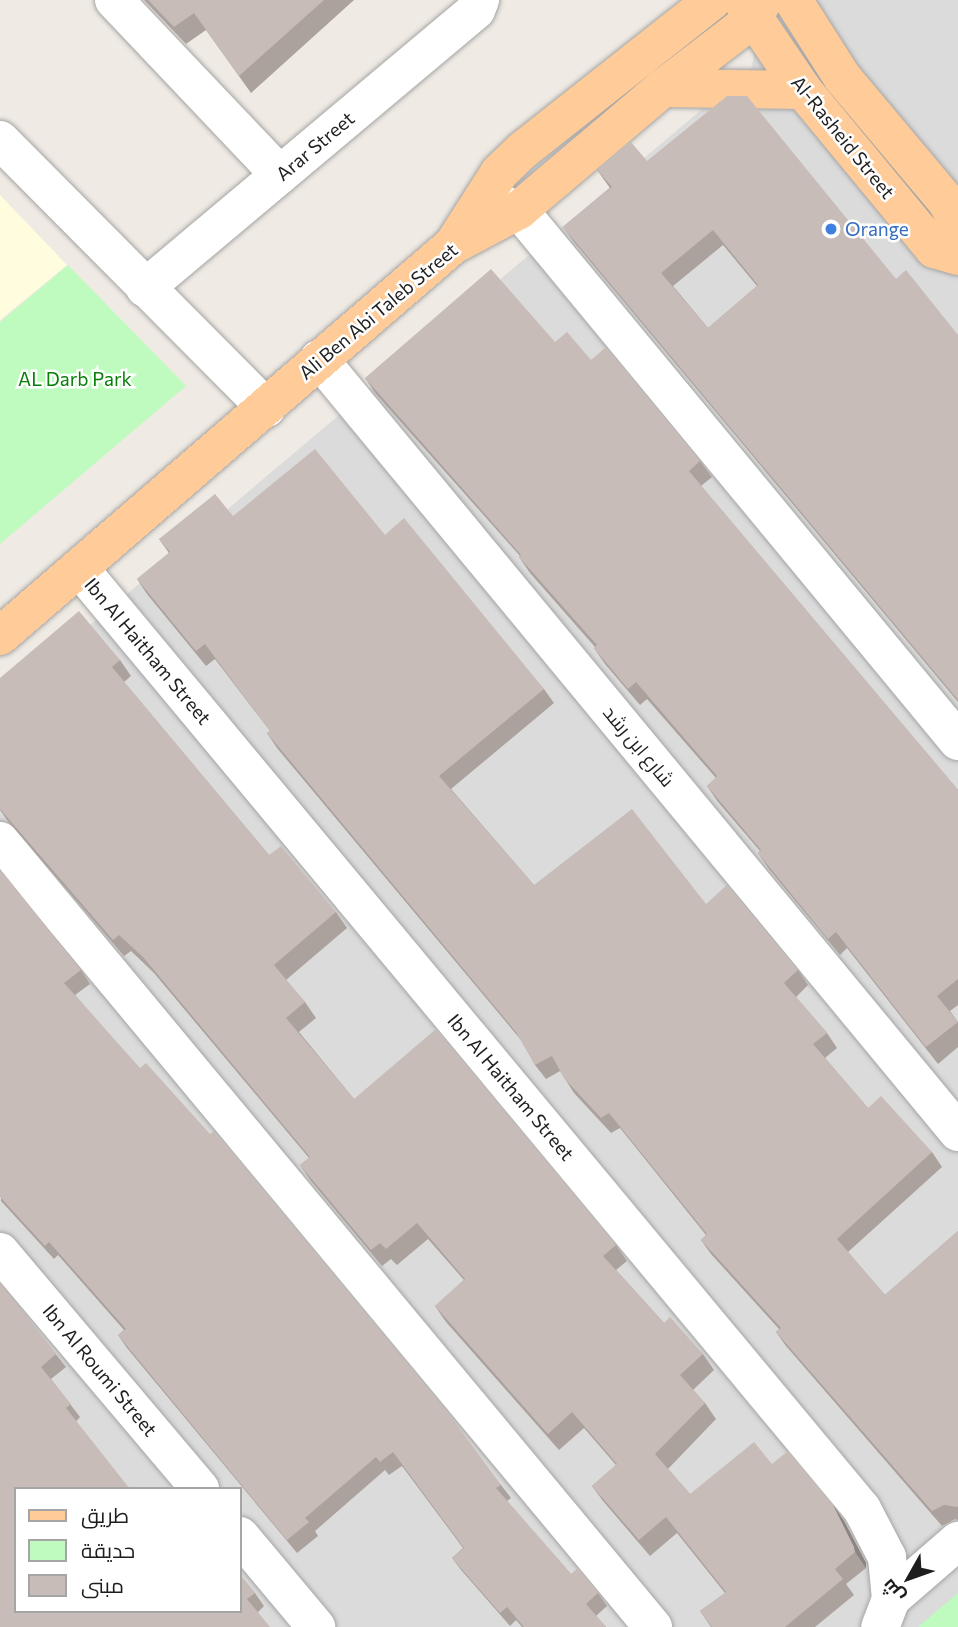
<!DOCTYPE html>
<meta charset="utf-8">
<style>
body{margin:0}
#map{position:relative;width:958px;height:1627px;overflow:hidden;background:#efeae3;font-family:Commissioner,Cairo,sans-serif}
div>[style]{position:absolute}
[style*='--x']{left:calc(var(--x)*1px);top:calc(var(--y)*1px);width:calc(var(--w)*1px);rotate:calc(var(--a)*1deg)}
.residential>*{inset:0;background:#dcdbdb}
.education>*{inset:0;background:#fffddd}
.park>*{inset:0;background:#bffbbf}
.roads{filter:drop-shadow(0 0 2px #a5a5a5) drop-shadow(0 0 2px #a5a5a5)}
.minor>*{height:38px;margin:-19px;padding:0 19px;transform-origin:19px;border-radius:19px;background:#fff}
.major>*{height:38px;margin:-19px;padding:0 19px;transform-origin:19px;border-radius:19px;background:#fc9}
.wall>*{inset:0;background:#aba29d}
.shaded-wall>*{inset:0;background:#8b8480}
.building>*{inset:0;background:#c7bcb7}
.dots>*{width:19px;height:19px;translate:-50% -50%;box-sizing:border-box;border:4px solid #fff;border-radius:50%}
span{translate:-50% -50%;white-space:nowrap;text-align:center;line-height:1.15;-webkit-text-stroke:5px #fff;paint-order:stroke}
.street-label{font-size:19px;color:#1e1e1e}
.shop-label{font-size:19px;color:#366cbe}
.left{translate:0 -50%;text-align:left}
.park-label{font-size:19px;color:#088009}
.legend{position:absolute;left:14px;top:1487px;width:228px;height:126px;box-sizing:border-box;background:#fff;border:2px solid #a5a5a5;margin:0;padding:9px 12px;list-style:none;font-size:21px;color:#1e1e1e}
.legend li{display:flex;align-items:center;gap:14px;height:35px}
.legend b{width:35px;border:2px solid #a5a5a5}
.north{position:absolute;left:874px;top:1543px;width:70px;height:70px;-webkit-text-stroke:5px #fff;paint-order:stroke;rotate:230deg;font-size:19px;font-weight:700;line-height:28px;text-align:center;color:#1e1e1e}
.north::after{content:'';display:block;margin:auto;width:24px;height:32px;background:#1e1e1e;clip-path:polygon(50% 0,100% 100%,50% 72%,0 100%)}
</style>
<div id="map">
<div class="residential">
<div style="clip-path:polygon(evenodd,762px 0,958px 0,958px 1627px,0 1627px,0 701px,752px 67px,762px 0,16px 1489px,240px 1489px,240px 1611px,16px 1611px,16px 1489px)"></div>
</div>
<div class="education">
<div style="clip-path:polygon(0 195px,67px 265px,0 320px)"></div>
</div>
<div class="park">
<div style="clip-path:polygon(68px 265px,186px 386px,0 544px,0 322px)"></div>
<div style="clip-path:polygon(958px 1593px,958px 1627px,918px 1627px)"></div>
</div>
<div class="roads">
<div class="minor">
<div style="--x:114;--y:0;--w:241;--a:46.5"></div>
<div style="--x:0;--y:140;--w:378;--a:45.2"></div>
<div style="--x:487;--y:200;--w:34;--a:17"></div>
<div style="--x:519;--y:210;--w:689;--a:50.42"></div>
<div style="--x:145;--y:288;--w:432;--a:-40"></div>
<div style="--x:476;--y:10;--w:11;--a:-68"></div>
<div style="--x:319;--y:359;--w:1003;--a:50.42"></div>
<div style="--x:79;--y:568;--w:1224;--a:50.24"></div>
<div style="--x:862;--y:1509;--w:54;--a:62.5"></div>
<div style="--x:887;--y:1557;--w:42;--a:84.6"></div>
<div style="--x:891;--y:1599;--w:30;--a:111"></div>
<div style="--x:0;--y:841;--w:1022;--a:50.28"></div>
<div style="--x:0;--y:1252;--w:310;--a:49.8"></div>
<div style="--x:240;--y:1536;--w:119;--a:50.1"></div>
<div style="--x:891;--y:1599;--w:89;--a:-40.9"></div>
</div>
<div class="major">
<div style="--x:742;--y:0;--w:109;--a:55.9"></div>
<div style="--x:803;--y:90;--w:206;--a:50.5"></div>
<div style="--x:934;--y:249;--w:25;--a:16"></div>
<div style="--x:793;--y:0;--w:91;--a:57.5"></div>
<div style="--x:842;--y:77;--w:163;--a:50"></div>
<div style="--x:947;--y:202;--w:25;--a:63"></div>
<div style="--x:663;--y:88;--w:140;--a:0.8"></div>
<div style="--x:453;--y:245;--w:85;--a:-57.4"></div>
<div style="--x:499;--y:173;--w:33;--a:-44"></div>
<div style="--x:523;--y:150;--w:242;--a:-38.3"></div>
<div style="--x:0;--y:636;--w:598;--a:-40.8"></div>
<div style="--x:453;--y:245;--w:75;--a:-27.9"></div>
<div style="--x:519;--y:210;--w:189;--a:-40.3"></div>
<div style="--x:663;--y:88;--w:113;--a:-37.5"></div>
<div style="--x:753;--y:19;--w:21;--a:-62"></div>
</div>
</div>
<div class="wall">
<div style="clip-path:polygon(144px 0,354px 0,251px 93px,206px 30px,186px 44px)"></div>
<div style="clip-path:polygon(evenodd,647px 161px,896px 279px,958px 335px,958px 702px,574px 242px,563px 227px,610px 188px,597px 170px,647px 161px,723px 245px,757px 286px,708px 328px,673px 286px,723px 245px)"></div>
<div style="clip-path:polygon(555px 342px,591px 360px,700px 461px,712px 477px,701px 486px,958px 790px,958px 1005px,950px 1011px,958px 1022px,958px 1047px,938px 1064px,847px 948px,840px 955px,769px 869px,758px 853px,760px 851px,718px 802px,707px 786px,716px 778px,647px 699px,640px 705px,605px 664px,594px 648px,595px 647px,530px 573px,519px 557px,520px 556px,376px 394px,365px 378px)"></div>
<div style="clip-path:polygon(233px 516px,385px 535px,544px 689px,554px 703px,451px 789px,534px 885px,706px 904px,798px 970px,808px 985px,796px 997px,827px 1033px,837px 1048px,825px 1058px,868px 1108px,932px 1152px,942px 1167px,848px 1252px,885px 1295px,958px 1231px,958px 1520px,955px 1519px,942px 1526px,786px 1346px,776px 1332px,779px 1329px,711px 1254px,701px 1240px,706px 1235px,620px 1128px,611px 1133px,574px 1093px,560px 1071px,546px 1079px,535px 1065px,521px 1040px,277px 748px,267px 733px,270px 731px,215px 659px,206px 666px,147px 594px,137px 579px,169px 553px,159px 539px)"></div>
<div style="clip-path:polygon(120px 660px,131px 676px,124px 682px,269px 855px,336px 912px,347px 928px,286px 980px,305px 1002px,316px 1018px,299px 1032px,354px 1099px,616px 1245px,627px 1261px,616px 1270px,664px 1323px,703px 1354px,714px 1370px,693px 1390px,705px 1403px,716px 1419px,668px 1469px,690px 1494px,772px 1464px,833px 1505px,844px 1521px,866px 1563px,866px 1568px,846px 1584px,854px 1595px,815px 1627px,711px 1627px,700px 1611px,725px 1593px,677px 1533px,650px 1556px,603px 1501px,592px 1486px,616px 1465px,584px 1428px,559px 1450px,446px 1322px,435px 1306px,464px 1280px,428px 1239px,397px 1265px,391px 1259px,382px 1266px,311px 1181px,300px 1165px,309px 1158px,154px 973px,131px 951px,124px 956px,7px 820px,0 810px,0 678px)"></div>
<div style="clip-path:polygon(0 869px,81px 970px,90px 984px,75px 995px,501px 1485px,511px 1498px,507px 1501px,571px 1574px,598px 1593px,607px 1606px,596px 1616px,606px 1627px,522px 1627px,516px 1620px,510px 1626px,462px 1571px,452px 1558px,463px 1548px,402px 1466px,389px 1475px,385px 1470px,315px 1531px,318px 1536px,297px 1553px,127px 1348px,118px 1335px,124px 1330px,58px 1255px,54px 1259px,1px 1201px)"></div>
<div style="clip-path:polygon(0 1283px,66px 1367px,51px 1379px,80px 1417px,16px 1489px,240px 1575px,255px 1593px,264px 1606px,258px 1612px,0 1627px)"></div>
</div>
<div class="shaded-wall">
<div style="clip-path:polygon(833px 1505px,844px 1521px,866px 1563px,866px 1568px,855px 1552px)"></div>
</div>
<div class="building">
<div style="clip-path:polygon(148px 0,324px 0,239px 76px,194px 13px,174px 27px)"></div>
<div style="clip-path:polygon(evenodd,727px 96px,747px 96px,896px 279px,906px 270px,958px 335px,958px 700px,563px 227px,612px 187px,597px 170px,631px 142px,647px 161px,727px 96px,713px 230px,758px 285px,708px 328px,661px 273px,713px 230px)"></div>
<div style="clip-path:polygon(491px 269px,555px 342px,567px 332px,591px 360px,606px 347px,700px 461px,689px 471px,958px 790px,958px 979px,937px 996px,958px 1022px,926px 1047px,836px 932px,828px 939px,758px 853px,761px 850px,707px 786px,717px 776px,636px 682px,628px 689px,594px 648px,597px 645px,519px 557px,521px 555px,365px 378px)"></div>
<div style="clip-path:polygon(315px 449px,385px 535px,404px 518px,544px 689px,439px 776px,534px 885px,632px 809px,706px 904px,727px 885px,798px 970px,784px 983px,827px 1033px,813px 1044px,868px 1108px,881px 1096px,932px 1152px,837px 1239px,885px 1295px,958px 1231px,958px 1506px,957px 1507px,944px 1505px,932px 1511px,776px 1332px,781px 1328px,701px 1240px,707px 1234px,609px 1113px,601px 1118px,564px 1078px,552px 1056px,535px 1065px,516px 1032px,267px 733px,270px 731px,205px 644px,196px 651px,137px 579px,170px 552px,159px 539px,215px 494px,233px 516px)"></div>
<div style="clip-path:polygon(79px 611px,120px 660px,112px 667px,269px 855px,281px 846px,336px 912px,274px 965px,305px 1002px,286px 1018px,354px 1099px,436px 1029px,616px 1245px,603px 1256px,664px 1323px,670px 1317px,703px 1354px,680px 1375px,705px 1403px,655px 1454px,690px 1494px,754px 1442px,772px 1464px,788px 1451px,833px 1505px,854px 1547px,855px 1552px,835px 1569px,843px 1579px,785px 1627px,712px 1627px,700px 1611px,726px 1592px,666px 1517px,639px 1540px,592px 1486px,617px 1464px,572px 1412px,548px 1434px,435px 1306px,465px 1279px,417px 1223px,386px 1249px,380px 1243px,371px 1250px,300px 1165px,310px 1157px,143px 957px,119px 935px,113px 940px,0 809px,0 678px)"></div>
<div style="clip-path:polygon(0 869px,81px 970px,64px 983px,140px 1068px,146px 1063px,210px 1134px,214px 1131px,446px 1410px,501px 1485px,496px 1488px,571px 1574px,578px 1568px,598px 1593px,586px 1604px,606px 1627px,524px 1627px,507px 1607px,500px 1613px,452px 1558px,464px 1548px,393px 1452px,380px 1462px,376px 1457px,305px 1518px,309px 1522px,287px 1540px,118px 1335px,126px 1329px,49px 1242px,45px 1246px,0 1197px)"></div>
<div style="clip-path:polygon(0 1283px,56px 1354px,41px 1367px,71px 1404px,66px 1408px,130px 1489px,16px 1489px,16px 1611px,240px 1611px,240px 1575px,255px 1593px,247px 1599px,270px 1627px,0 1627px)"></div>
</div>
<div class="dots">
<div style="left:831px;top:229px;background:#3f7fe0"></div>
</div>
<div class="street-label">
<span style="left:843px;top:137px;rotate:51deg">Al-Rasheid Street</span>
<span style="left:315px;top:146px;rotate:-40deg">Arar Street</span>
<span style="left:378px;top:311px;rotate:-40deg">Ali Ben Abi Taleb Street</span>
<span style="left:148px;top:651px;rotate:50deg">Ibn Al Haitham Street</span>
<span style="left:639px;top:746px;rotate:50deg">شارع ابن رشد</span>
<span style="left:511px;top:1087px;rotate:50deg">Ibn Al Haitham Street</span>
<span style="left:100px;top:1370px;rotate:50deg">Ibn Al Roumi Street</span>
</div>
<div class="shop-label">
<span class="left" style="left:845px;top:229px">Orange</span>
</div>
<div class="park-label">
<span style="left:75px;top:379px">AL Darb Park</span>
</div>
<ul class="legend">
<li><b style="height:9px;background:#fc9"></b>طريق</li>
<li><b style="height:19px;background:#bffbbf"></b>حديقة</li>
<li><b style="height:19px;background:#c7bcb7"></b>مبنى</li>
</ul>
<div class="north">ش</div>
</div>
